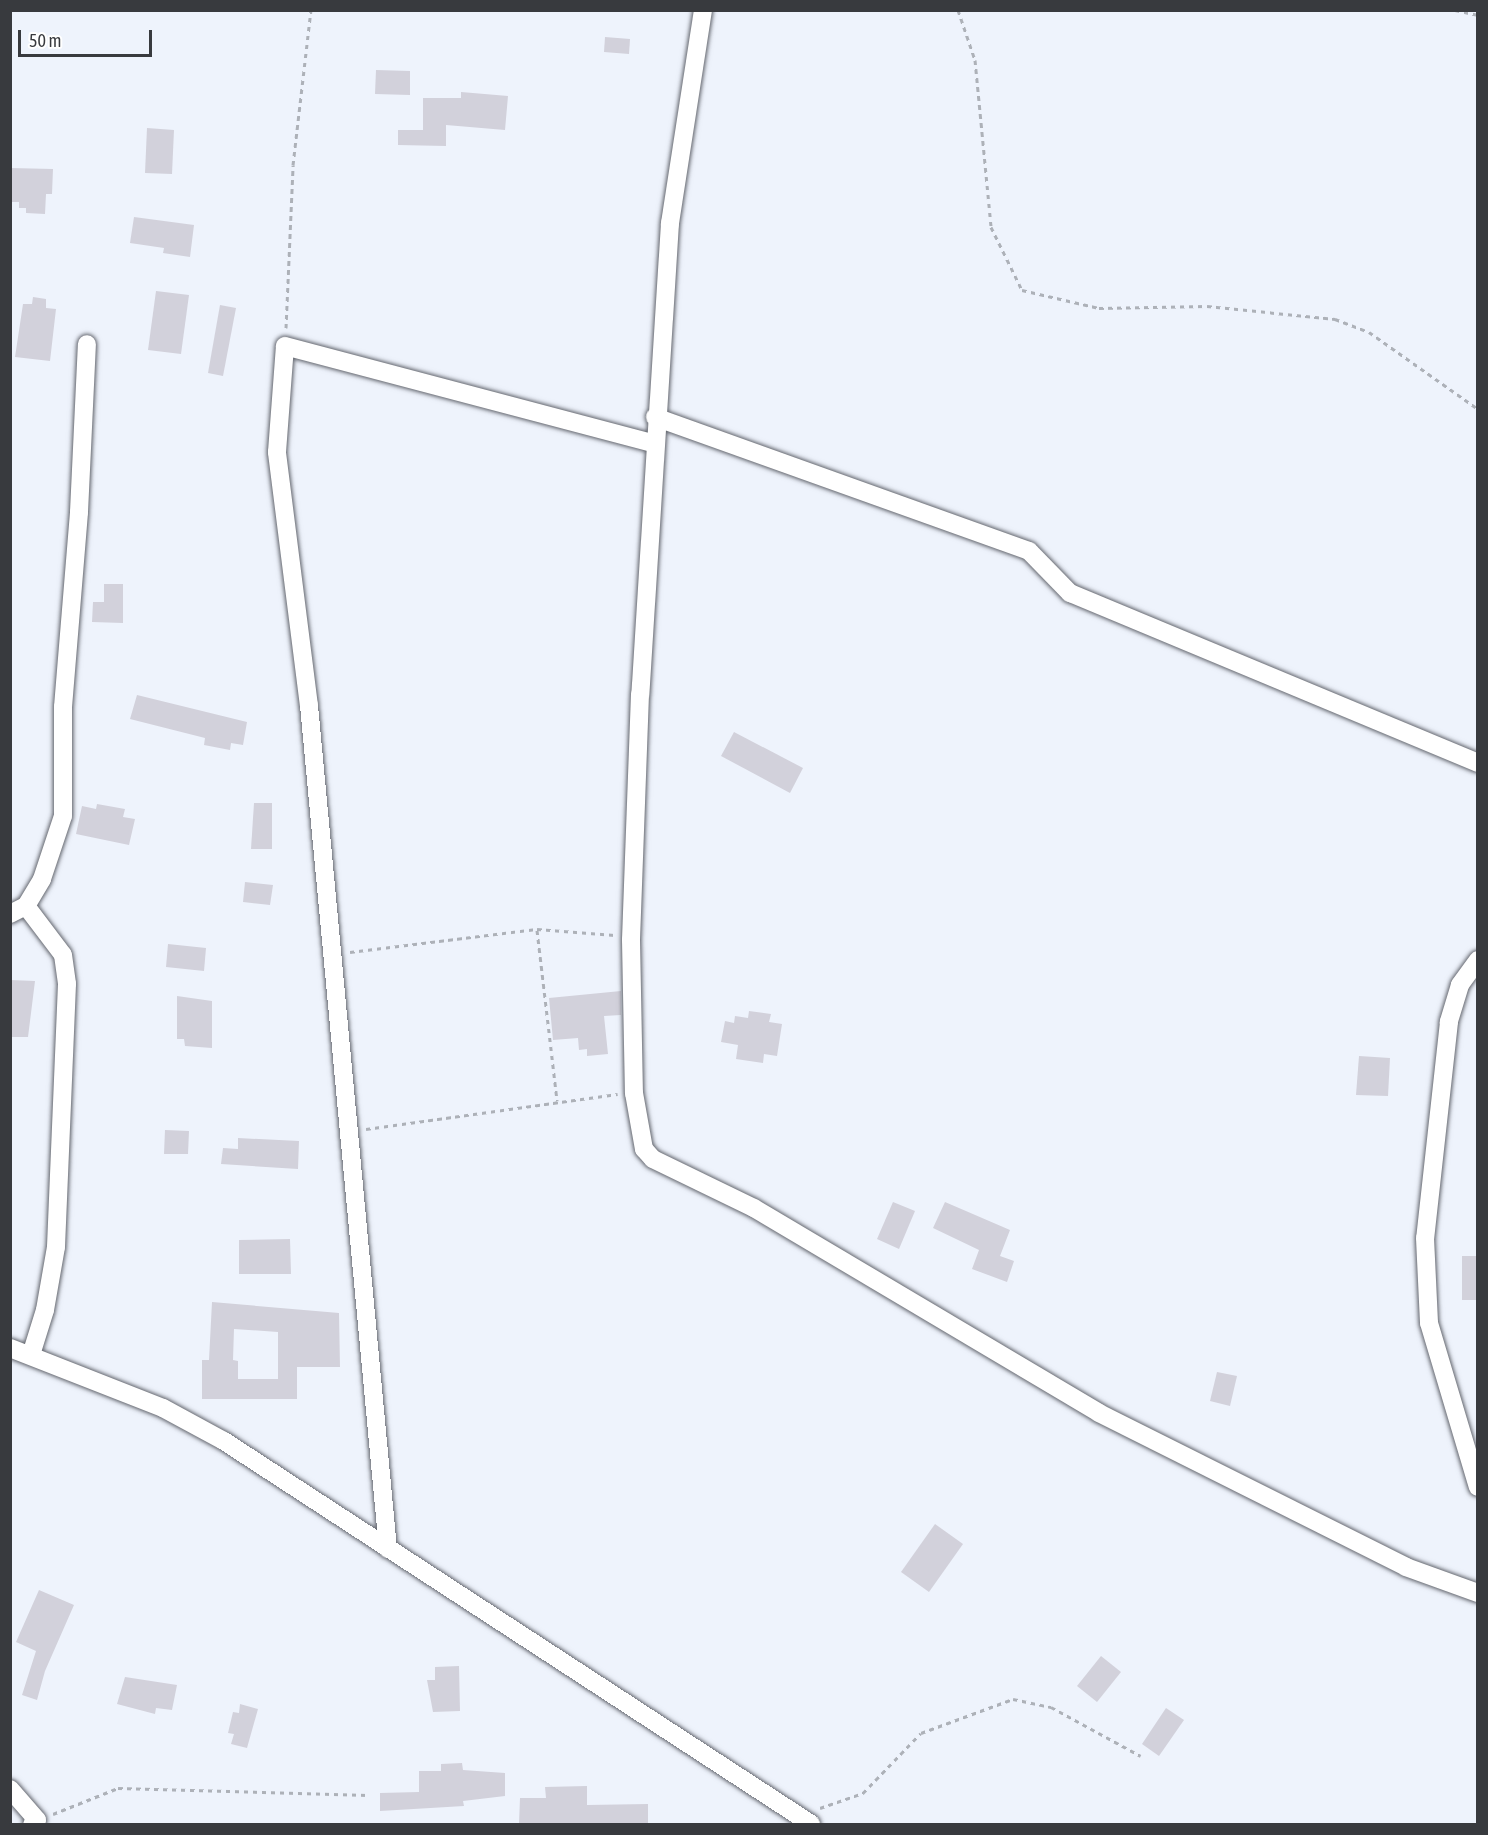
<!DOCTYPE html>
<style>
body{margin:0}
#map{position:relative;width:1488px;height:1835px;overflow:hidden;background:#eef3fc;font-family:"Asap Condensed",sans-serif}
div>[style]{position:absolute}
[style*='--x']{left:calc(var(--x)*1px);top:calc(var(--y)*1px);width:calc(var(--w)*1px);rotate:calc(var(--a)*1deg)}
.building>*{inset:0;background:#d2d1db}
.path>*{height:3px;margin-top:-1.5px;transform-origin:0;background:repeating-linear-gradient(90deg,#adb1b8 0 4.5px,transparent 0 9px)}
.roads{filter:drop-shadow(0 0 2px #64676f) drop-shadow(0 0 2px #64676f)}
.street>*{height:18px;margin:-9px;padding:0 9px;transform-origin:9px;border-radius:9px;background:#fff}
span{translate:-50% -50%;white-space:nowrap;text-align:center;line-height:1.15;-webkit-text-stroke:4.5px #fff;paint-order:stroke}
.frame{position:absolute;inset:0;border:12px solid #383a3e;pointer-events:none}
.scale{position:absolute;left:18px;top:30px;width:134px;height:27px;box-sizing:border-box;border:3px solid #383a3e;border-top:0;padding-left:8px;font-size:18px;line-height:21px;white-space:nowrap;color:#383a3e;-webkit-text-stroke:4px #fff;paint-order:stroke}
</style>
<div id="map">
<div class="building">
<div style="clip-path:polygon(605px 37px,630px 39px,629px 54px,604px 52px)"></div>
<div style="clip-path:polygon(376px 70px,410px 71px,410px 95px,375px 94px)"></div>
<div style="clip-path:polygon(461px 92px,508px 96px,505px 130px,446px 125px,446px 146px,398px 145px,398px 130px,423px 130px,423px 98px,461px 98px)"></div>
<div style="clip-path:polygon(147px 128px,174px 130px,172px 174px,145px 173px)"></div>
<div style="clip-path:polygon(10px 168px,53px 169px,52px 194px,46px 194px,45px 214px,26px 213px,26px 208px,19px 208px,19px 202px,10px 202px)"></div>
<div style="clip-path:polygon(134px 217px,194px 225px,190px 257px,163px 253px,164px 248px,130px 243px)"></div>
<div style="clip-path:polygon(156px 291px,189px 295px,181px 354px,148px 350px)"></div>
<div style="clip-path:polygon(33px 297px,46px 299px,46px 308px,56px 309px,50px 361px,15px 357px,23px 304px,32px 304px)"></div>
<div style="clip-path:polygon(220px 305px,236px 308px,223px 376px,208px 373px)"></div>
<div style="clip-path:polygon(104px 584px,123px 584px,123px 623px,92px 622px,93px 602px,104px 602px)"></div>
<div style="clip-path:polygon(137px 695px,247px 722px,243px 745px,231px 743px,230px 750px,204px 745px,205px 738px,130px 719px)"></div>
<div style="clip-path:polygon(734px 732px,803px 768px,790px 793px,721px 756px)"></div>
<div style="clip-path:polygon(254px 803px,272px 803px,272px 849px,251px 849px)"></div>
<div style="clip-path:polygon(97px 804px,125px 809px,123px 817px,135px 819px,129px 845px,76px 834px,82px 806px,96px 809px)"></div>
<div style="clip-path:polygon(245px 882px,273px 885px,270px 905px,243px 902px)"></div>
<div style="clip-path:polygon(168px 944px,206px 948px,204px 971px,166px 967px)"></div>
<div style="clip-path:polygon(10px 980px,35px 981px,28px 1037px,10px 1037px)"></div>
<div style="clip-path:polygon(621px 991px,621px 1015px,604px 1016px,608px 1054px,587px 1056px,587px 1049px,579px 1050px,578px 1038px,553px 1040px,549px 998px)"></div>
<div style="clip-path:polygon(177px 996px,212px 1001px,212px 1048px,185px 1046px,184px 1039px,177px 1039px)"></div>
<div style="clip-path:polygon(749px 1011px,771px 1014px,769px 1022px,782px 1024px,777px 1056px,764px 1054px,763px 1063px,736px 1059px,738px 1045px,721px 1042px,725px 1021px,734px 1023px,735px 1016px,748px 1018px)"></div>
<div style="clip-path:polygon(1359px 1056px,1390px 1058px,1388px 1096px,1356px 1095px)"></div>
<div style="clip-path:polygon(165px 1130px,189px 1131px,188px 1154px,164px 1154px)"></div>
<div style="clip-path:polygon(238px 1138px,299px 1141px,298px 1169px,221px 1164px,223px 1148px,238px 1149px)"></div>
<div style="clip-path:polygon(893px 1202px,915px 1211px,899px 1249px,877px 1239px)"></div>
<div style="clip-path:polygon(945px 1202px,1010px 1230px,1000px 1256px,1014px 1261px,1007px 1282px,972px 1269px,979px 1250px,933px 1228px)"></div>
<div style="clip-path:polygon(290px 1239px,291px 1274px,239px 1274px,239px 1240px)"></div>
<div style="clip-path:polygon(1462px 1256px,1478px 1256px,1478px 1300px,1462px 1300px)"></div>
<div style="clip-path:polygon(evenodd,212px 1302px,339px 1313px,340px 1367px,297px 1367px,297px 1399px,202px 1399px,202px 1360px,209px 1360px,212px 1302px,234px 1329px,278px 1332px,278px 1379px,238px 1379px,238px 1361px,233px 1360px,234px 1329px)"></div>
<div style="clip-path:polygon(1217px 1372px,1237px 1376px,1230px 1406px,1210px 1401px)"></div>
<div style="clip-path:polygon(935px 1524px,963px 1544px,929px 1592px,901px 1572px)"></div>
<div style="clip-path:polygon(39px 1590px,74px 1605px,45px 1671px,37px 1700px,22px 1695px,36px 1651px,16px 1642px)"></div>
<div style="clip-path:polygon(1101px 1656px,1121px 1672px,1097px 1702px,1077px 1686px)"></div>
<div style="clip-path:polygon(459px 1666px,460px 1711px,433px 1712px,427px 1680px,435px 1680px,435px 1667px)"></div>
<div style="clip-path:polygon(125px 1677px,177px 1685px,172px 1710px,156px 1708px,155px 1714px,117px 1704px)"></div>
<div style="clip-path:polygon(240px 1704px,258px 1709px,247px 1748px,231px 1744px,234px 1734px,228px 1733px,233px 1712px,239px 1713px)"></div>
<div style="clip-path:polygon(1166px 1708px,1184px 1720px,1159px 1756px,1142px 1744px)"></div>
<div style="clip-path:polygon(462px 1763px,463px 1770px,505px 1773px,505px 1796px,463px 1801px,464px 1806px,380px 1811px,380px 1793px,419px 1792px,419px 1771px,441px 1771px,441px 1764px)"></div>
<div style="clip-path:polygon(587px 1786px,587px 1805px,648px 1804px,648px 1824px,519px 1824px,520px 1798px,546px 1798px,545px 1787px)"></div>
</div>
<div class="path">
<div style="--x:958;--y:10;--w:53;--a:71.2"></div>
<div style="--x:975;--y:60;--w:168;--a:84.5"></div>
<div style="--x:991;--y:227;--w:70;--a:63.8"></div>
<div style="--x:1022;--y:290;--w:79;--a:13.2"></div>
<div style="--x:1099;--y:308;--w:108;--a:-1.1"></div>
<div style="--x:1207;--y:306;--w:129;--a:5.8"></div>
<div style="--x:1335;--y:319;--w:36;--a:21"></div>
<div style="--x:1369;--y:332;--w:133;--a:35.2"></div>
<div style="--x:1455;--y:10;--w:24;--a:12"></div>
<div style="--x:286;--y:328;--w:163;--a:-87.5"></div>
<div style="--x:293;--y:165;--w:156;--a:-83.4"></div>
<div style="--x:537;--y:930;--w:172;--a:83.3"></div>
<div style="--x:350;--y:952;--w:188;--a:-7"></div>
<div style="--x:537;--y:929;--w:78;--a:4.4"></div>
<div style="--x:366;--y:1129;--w:254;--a:-7.9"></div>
<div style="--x:820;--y:1808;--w:46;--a:-19.2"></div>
<div style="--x:863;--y:1793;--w:83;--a:-46"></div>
<div style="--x:921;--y:1733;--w:98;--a:-20.3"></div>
<div style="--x:1013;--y:1699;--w:39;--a:12"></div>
<div style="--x:1051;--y:1707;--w:102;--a:28.6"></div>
<div style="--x:53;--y:1814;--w:70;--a:-21.8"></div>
<div style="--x:118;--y:1788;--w:250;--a:1.6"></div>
</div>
<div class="roads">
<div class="street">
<div style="--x:703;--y:10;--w:216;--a:98.8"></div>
<div style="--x:670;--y:223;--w:472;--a:93.6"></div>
<div style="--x:640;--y:694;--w:246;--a:92.1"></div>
<div style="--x:631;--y:940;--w:153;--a:88.9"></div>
<div style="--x:634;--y:1093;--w:57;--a:79.9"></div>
<div style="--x:644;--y:1149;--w:13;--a:48"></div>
<div style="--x:653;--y:1159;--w:112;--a:25.9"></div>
<div style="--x:754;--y:1208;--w:401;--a:30.7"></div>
<div style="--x:1099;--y:1413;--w:343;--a:26.6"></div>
<div style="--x:1406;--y:1567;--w:77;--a:19.9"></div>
<div style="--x:655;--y:417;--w:397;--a:19.7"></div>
<div style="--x:1029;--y:551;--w:59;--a:45.7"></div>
<div style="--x:1070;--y:593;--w:442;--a:22.6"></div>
<div style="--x:26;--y:906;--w:61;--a:52.9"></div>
<div style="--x:63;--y:955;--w:29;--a:82"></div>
<div style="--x:67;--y:984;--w:263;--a:92.4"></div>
<div style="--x:56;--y:1247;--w:64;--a:99.9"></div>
<div style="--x:45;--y:1310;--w:47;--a:107.3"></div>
<div style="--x:10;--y:914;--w:18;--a:-27"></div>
<div style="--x:26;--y:906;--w:31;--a:-59"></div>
<div style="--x:42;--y:879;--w:66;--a:-71.6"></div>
<div style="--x:63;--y:816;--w:109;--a:-90"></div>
<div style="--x:63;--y:707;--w:196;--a:-85.3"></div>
<div style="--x:79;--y:512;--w:168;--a:-87.3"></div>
<div style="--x:1478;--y:960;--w:31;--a:126"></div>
<div style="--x:1460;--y:985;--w:39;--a:107"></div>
<div style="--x:1449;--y:1022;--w:217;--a:96.3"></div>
<div style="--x:1425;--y:1238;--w:85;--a:87.3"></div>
<div style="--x:1429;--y:1323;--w:171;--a:73.4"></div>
<div style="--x:10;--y:1348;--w:164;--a:21.4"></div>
<div style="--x:163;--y:1408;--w:69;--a:28.4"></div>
<div style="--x:224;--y:1441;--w:701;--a:33.12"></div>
<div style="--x:388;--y:1549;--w:847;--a:-95.35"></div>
<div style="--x:309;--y:706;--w:256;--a:-97.2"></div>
<div style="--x:277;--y:452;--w:106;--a:-85.7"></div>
<div style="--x:285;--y:346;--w:381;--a:14.8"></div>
<div style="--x:10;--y:1789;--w:41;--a:48.9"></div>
<div style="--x:37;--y:1820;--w:6;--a:141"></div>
</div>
</div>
<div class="frame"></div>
<div class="scale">50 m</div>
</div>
